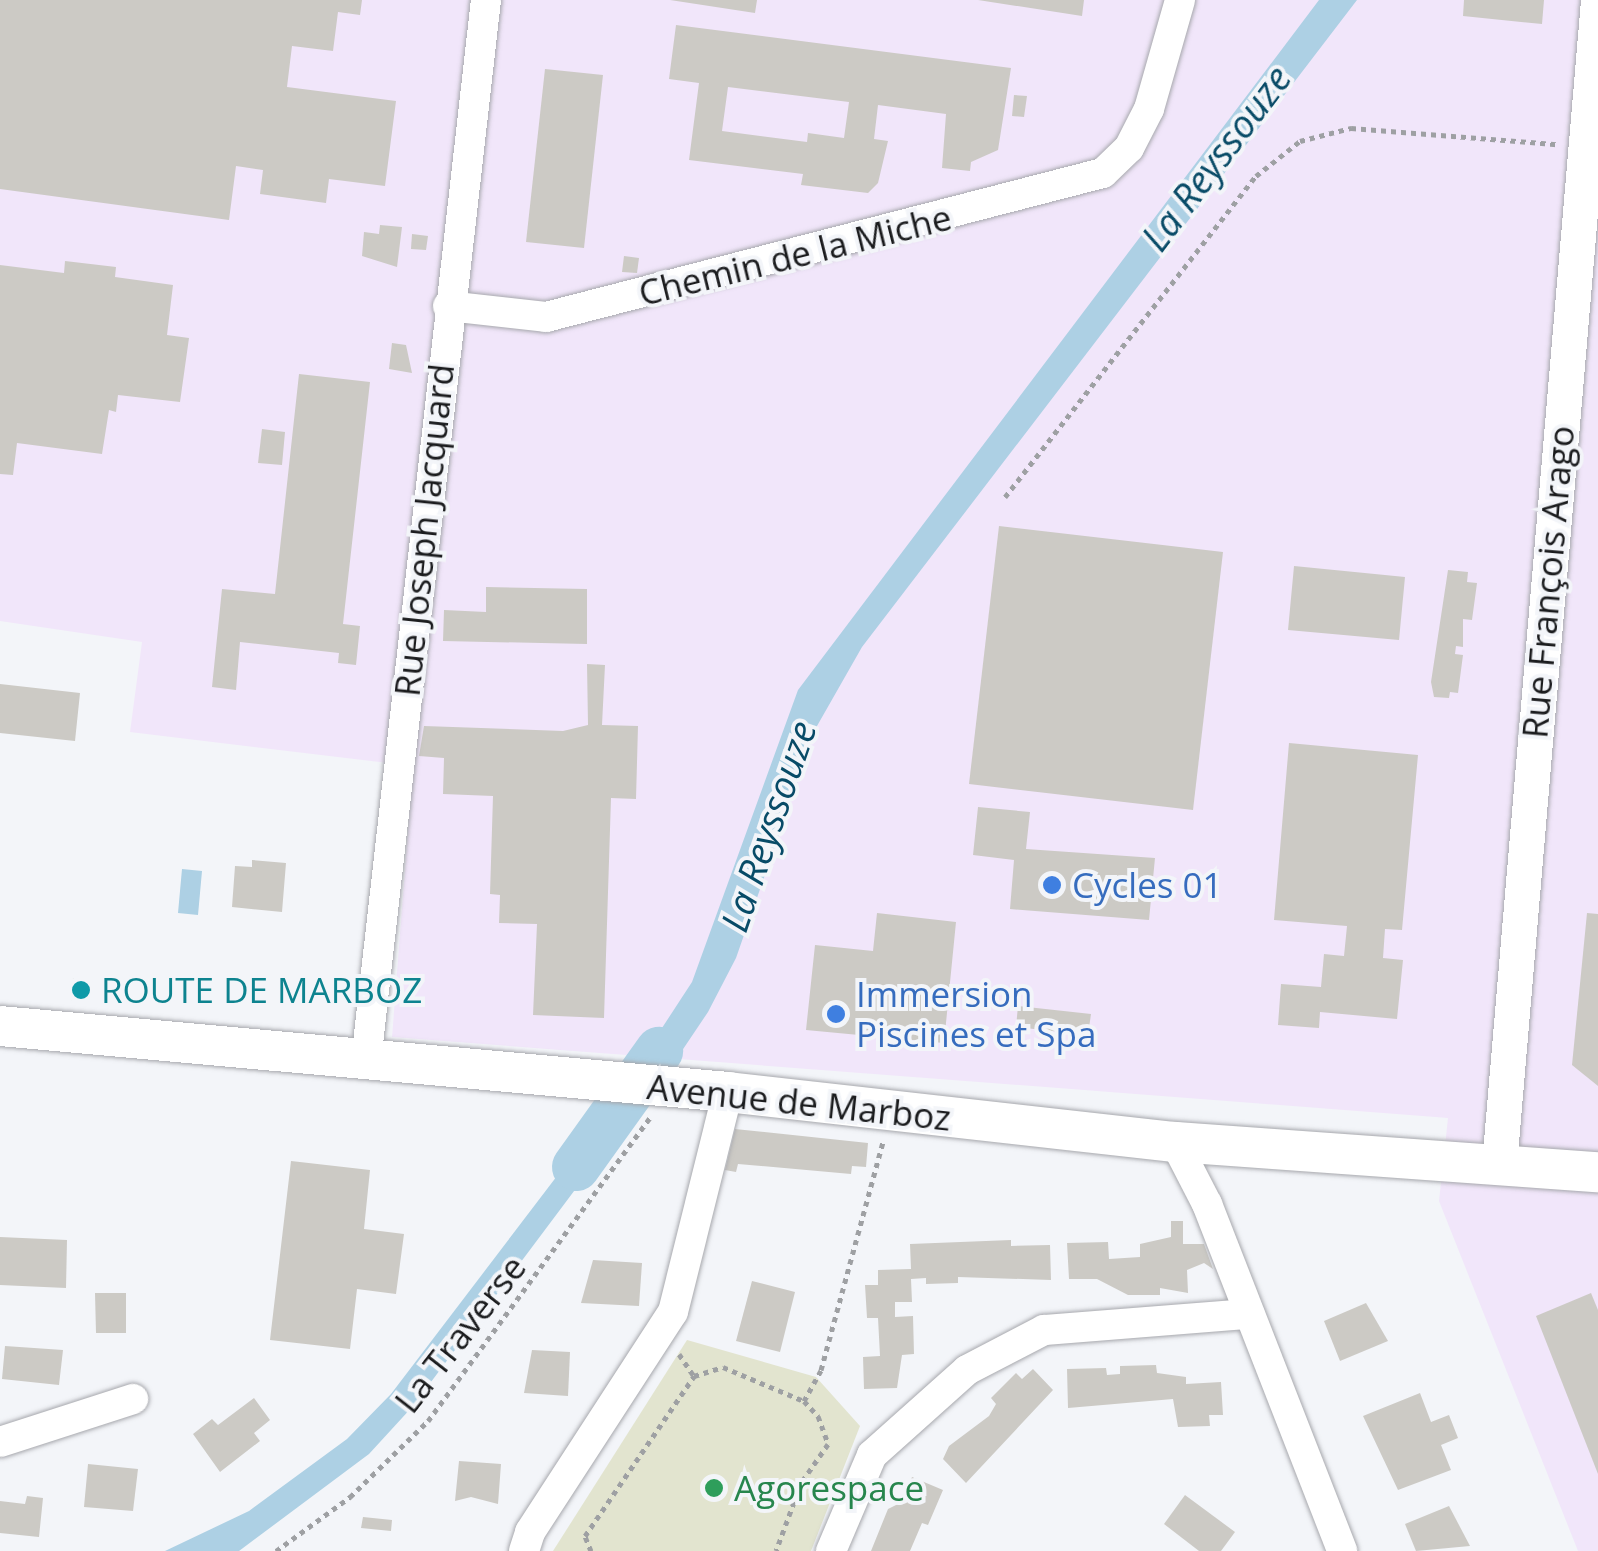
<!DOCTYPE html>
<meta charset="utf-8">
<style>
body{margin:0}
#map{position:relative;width:1598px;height:1551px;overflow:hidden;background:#f3f5f9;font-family:"Open Sans",sans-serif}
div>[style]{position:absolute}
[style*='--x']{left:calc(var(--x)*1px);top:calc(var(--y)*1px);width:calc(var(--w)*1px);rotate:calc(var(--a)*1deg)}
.industrial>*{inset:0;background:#f1e6fa}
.green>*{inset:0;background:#e2e4cf}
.water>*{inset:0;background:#add0e4}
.river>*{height:48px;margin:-24px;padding:0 24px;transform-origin:24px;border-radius:24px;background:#add0e4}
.building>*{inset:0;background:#cccac5}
.path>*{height:5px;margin-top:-2.5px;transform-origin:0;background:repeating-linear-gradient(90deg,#9ea0a3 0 5px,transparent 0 10px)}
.roads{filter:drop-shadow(0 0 2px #a7a8ad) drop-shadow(0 0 2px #a7a8ad)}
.minor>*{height:30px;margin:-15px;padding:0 15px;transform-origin:15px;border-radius:15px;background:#fff}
.tertiary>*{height:35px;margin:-17.5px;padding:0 17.5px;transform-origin:17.5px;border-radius:17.5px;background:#fff}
.secondary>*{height:40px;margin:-20px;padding:0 20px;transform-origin:20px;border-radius:20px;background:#fff}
.dots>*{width:28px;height:28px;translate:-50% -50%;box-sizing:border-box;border:5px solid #f3f5f9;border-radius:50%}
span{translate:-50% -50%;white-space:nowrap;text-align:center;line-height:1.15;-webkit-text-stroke:8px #f3f5f9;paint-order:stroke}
.street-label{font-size:35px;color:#1b1c1e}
.shop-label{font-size:35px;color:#366cbe}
.left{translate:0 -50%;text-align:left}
.culture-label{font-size:35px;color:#0d838f}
.leisure-label{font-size:35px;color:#27864d}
.water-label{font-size:38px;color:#084b67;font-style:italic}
</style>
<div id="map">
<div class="industrial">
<div style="clip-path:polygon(0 0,1598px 0,1598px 1551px,1578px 1551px,1439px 1201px,1448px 1118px,392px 1037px,413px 766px,130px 732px,142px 642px,0 621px)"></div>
</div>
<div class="green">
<div style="clip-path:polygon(687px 1340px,816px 1377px,860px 1426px,811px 1551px,553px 1551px)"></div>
</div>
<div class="water">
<div style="clip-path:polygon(1319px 0,1357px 0,862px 647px,817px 726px,736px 958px,708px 1012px,665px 1076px,630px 1077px,692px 982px,798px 690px)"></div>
<div style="clip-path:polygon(182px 869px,202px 871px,198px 915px,178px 913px)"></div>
<div style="clip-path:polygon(605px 1113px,631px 1115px,413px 1406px,369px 1454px,239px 1551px,165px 1551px,249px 1511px,347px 1439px,391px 1394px)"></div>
</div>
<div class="river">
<div style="--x:576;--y:1167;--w:143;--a:-54.4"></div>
</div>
<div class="building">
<div style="clip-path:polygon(0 0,362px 0,360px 15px,338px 12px,333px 51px,292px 46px,287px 87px,396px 101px,385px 186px,329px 179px,326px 203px,260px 194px,263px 170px,236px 166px,229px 220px,0 189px)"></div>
<div style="clip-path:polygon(670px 0,757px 0,755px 13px)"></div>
<div style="clip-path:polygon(978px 0,1084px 0,1082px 16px)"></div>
<div style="clip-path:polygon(1464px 0,1544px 0,1542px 24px,1463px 16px)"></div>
<div style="clip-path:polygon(evenodd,676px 25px,1011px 68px,998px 150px,971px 162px,970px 171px,942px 168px,946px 114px,878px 105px,874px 139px,888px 141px,878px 183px,868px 193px,801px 185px,803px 174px,689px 160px,699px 83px,669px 79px,676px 25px,728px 87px,849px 102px,844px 138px,808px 133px,807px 142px,722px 131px,728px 87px)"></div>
<div style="clip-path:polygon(545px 69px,603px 75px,584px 248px,526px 242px)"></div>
<div style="clip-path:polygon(1014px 95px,1027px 96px,1024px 117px,1012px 116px)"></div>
<div style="clip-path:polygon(380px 225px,402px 227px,397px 267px,362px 256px,364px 232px,379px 234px)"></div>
<div style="clip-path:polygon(412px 234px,428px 236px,426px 250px,411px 249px)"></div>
<div style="clip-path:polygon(624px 256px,639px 258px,637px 273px,622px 272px)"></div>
<div style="clip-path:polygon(65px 261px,116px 267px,115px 277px,173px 285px,167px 335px,189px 338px,180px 402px,118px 395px,116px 412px,109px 410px,102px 454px,17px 443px,13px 475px,0 474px,0 265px,64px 273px)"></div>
<div style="clip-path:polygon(392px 343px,406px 345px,412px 373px,389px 369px)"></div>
<div style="clip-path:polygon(299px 374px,370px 382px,343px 624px,360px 626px,356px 665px,338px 663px,339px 653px,240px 642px,236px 690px,212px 687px,222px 589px,275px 594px)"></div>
<div style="clip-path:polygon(262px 429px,285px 432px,282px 465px,258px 463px)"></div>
<div style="clip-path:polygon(999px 526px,1223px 552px,1193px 810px,969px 784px)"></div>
<div style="clip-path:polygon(1294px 566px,1405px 577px,1399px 640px,1288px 630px)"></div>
<div style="clip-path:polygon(1448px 570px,1468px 572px,1467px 582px,1477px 583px,1472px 620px,1463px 619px,1463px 647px,1456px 646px,1455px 654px,1463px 655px,1458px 693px,1450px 692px,1449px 698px,1434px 697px,1431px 682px)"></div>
<div style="clip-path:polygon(486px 587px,587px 589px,587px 644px,443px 641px,444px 610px,486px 612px)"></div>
<div style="clip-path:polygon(587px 664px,605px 665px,602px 725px,638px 726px,636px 799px,611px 798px,604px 1018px,533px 1015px,537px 924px,499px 923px,500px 895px,490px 894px,493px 796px,443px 794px,444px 758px,419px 756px,424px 726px,563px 731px,588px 725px)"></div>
<div style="clip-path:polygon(0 684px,80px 693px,75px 741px,0 733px)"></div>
<div style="clip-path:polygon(1289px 743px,1418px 755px,1402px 930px,1385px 929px,1383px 958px,1403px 960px,1397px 1019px,1320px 1012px,1319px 1028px,1278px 1025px,1281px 984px,1321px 987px,1324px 954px,1344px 956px,1347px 926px,1274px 920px)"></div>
<div style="clip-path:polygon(978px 807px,1030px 812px,1026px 849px,1155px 858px,1149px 920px,1010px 909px,1014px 860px,973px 855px)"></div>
<div style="clip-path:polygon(252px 860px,286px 863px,282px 912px,232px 907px,235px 866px,252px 867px)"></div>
<div style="clip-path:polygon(877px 913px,956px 922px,944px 1043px,806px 1030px,815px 945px,873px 951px)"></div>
<div style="clip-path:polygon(1587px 913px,1598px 914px,1598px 1086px,1572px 1065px)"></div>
<div style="clip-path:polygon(73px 978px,90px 980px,88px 1002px,71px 1000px)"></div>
<div style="clip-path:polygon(1018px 1006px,1091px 1014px,1088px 1035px,1016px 1027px)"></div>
<div style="clip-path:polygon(735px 1129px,868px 1143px,866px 1167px,852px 1166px,851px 1174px,738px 1164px,736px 1172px,725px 1170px)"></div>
<div style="clip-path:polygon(291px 1161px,370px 1170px,364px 1229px,404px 1234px,396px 1294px,357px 1289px,350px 1349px,270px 1340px)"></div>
<div style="clip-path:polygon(1171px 1221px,1183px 1221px,1183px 1244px,1204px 1244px,1213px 1269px,1204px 1263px,1187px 1270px,1188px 1293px,1160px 1288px,1160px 1295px,1128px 1295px,1097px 1279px,1069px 1279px,1067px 1243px,1108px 1242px,1109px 1259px,1140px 1257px,1140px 1244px,1171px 1237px)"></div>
<div style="clip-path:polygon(0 1237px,67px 1240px,66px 1288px,0 1285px)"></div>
<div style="clip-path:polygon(1011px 1240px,1011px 1246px,1050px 1245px,1051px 1280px,958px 1277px,958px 1283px,926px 1284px,926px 1278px,911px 1279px,912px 1302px,895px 1302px,895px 1317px,913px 1316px,914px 1354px,902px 1355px,897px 1388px,864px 1389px,863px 1357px,880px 1356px,878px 1318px,867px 1318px,865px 1285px,878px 1285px,878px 1270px,911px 1269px,910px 1244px)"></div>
<div style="clip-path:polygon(593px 1260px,642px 1263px,639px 1306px,581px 1303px)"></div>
<div style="clip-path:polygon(752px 1281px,795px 1292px,780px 1352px,736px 1341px)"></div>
<div style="clip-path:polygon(95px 1293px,126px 1293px,126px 1333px,96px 1333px)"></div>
<div style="clip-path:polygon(1591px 1293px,1598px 1310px,1598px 1474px,1536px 1316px)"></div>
<div style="clip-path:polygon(1366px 1303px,1388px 1341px,1340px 1361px,1324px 1321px)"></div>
<div style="clip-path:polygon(5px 1346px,63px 1350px,59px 1385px,2px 1379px)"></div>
<div style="clip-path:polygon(532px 1350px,570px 1352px,568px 1396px,524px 1393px)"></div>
<div style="clip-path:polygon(1156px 1365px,1157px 1373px,1186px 1377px,1186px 1384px,1221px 1382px,1223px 1415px,1209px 1415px,1210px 1426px,1178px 1427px,1173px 1399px,1068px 1408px,1067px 1369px,1106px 1368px,1107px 1375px,1120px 1374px,1120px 1366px)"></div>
<div style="clip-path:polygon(1033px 1369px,1053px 1390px,966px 1483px,943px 1459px,949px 1446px,989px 1416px,996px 1404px,991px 1398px,1016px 1373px,1022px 1379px)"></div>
<div style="clip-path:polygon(1420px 1393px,1431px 1422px,1449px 1415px,1458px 1438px,1441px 1445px,1451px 1470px,1398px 1490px,1363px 1416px)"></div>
<div style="clip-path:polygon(254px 1398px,270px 1420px,254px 1433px,260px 1441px,220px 1472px,193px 1434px,212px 1419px,218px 1425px)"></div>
<div style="clip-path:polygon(459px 1461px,501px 1464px,498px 1504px,471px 1497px,455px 1501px)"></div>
<div style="clip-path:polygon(88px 1464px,138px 1469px,133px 1511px,84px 1507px)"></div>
<div style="clip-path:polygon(912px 1477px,943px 1490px,928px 1525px,922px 1523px,910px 1551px,871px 1551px,888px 1509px,902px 1502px)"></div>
<div style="clip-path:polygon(1185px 1495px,1235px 1532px,1221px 1551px,1199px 1551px,1164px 1524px)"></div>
<div style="clip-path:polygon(27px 1496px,43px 1498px,39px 1537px,0 1533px,0 1501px,25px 1504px)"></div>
<div style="clip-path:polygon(1449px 1506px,1470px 1546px,1416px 1551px,1405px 1524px)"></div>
<div style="clip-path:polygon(363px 1517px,392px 1520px,391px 1531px,361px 1528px)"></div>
</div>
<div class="path">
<div style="--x:1005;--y:497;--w:407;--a:-52"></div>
<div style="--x:1256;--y:176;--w:56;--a:-38.5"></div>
<div style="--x:1300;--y:141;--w:53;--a:-14.3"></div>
<div style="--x:1351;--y:128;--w:206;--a:4.5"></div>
<div style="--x:679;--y:1354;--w:27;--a:56"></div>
<div style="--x:804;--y:1401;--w:35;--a:-61"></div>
<div style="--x:821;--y:1370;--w:236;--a:-74.8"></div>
<div style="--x:276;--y:1551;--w:92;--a:-36.1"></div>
<div style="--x:350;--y:1497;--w:109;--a:-44.3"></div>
<div style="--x:428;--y:1421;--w:376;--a:-53.8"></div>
<div style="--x:591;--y:1551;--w:16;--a:-112"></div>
<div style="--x:585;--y:1536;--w:194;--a:-55.7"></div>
<div style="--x:694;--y:1376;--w:30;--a:-17"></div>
<div style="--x:723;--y:1367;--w:88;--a:22.8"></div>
<div style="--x:804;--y:1401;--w:21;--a:47"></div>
<div style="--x:818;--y:1416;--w:30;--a:70"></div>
<div style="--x:828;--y:1444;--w:47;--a:124.7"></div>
<div style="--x:801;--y:1483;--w:72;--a:110.2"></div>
</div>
<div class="roads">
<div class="minor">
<div style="--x:448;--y:306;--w:99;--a:6.4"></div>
<div style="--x:546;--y:317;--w:575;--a:-14.5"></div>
<div style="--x:1103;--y:173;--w:36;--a:-44"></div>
<div style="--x:1129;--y:148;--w:44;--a:-62.9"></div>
<div style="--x:1149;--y:109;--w:113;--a:-74.1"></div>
<div style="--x:366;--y:1061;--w:1068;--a:-83.55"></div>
<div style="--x:1175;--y:1142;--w:70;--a:62.7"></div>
<div style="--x:1207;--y:1204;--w:372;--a:68.7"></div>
<div style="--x:0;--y:1442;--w:140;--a:-17.9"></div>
<div style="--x:524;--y:1551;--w:20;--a:-72"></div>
<div style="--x:530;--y:1532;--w:262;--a:-57"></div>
<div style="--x:673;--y:1312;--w:227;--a:-76"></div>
<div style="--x:831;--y:1551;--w:104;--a:-66.9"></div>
<div style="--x:872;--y:1455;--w:127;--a:-41.8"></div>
<div style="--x:967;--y:1370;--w:87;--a:-27.5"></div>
<div style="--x:1044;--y:1330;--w:206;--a:-4.5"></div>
</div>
<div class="tertiary">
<div style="--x:1499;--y:1165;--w:1169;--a:-85.14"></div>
</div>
<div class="secondary">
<div style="--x:0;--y:1026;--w:731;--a:5.18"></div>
<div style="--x:728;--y:1092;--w:450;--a:6.4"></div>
<div style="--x:1175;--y:1142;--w:424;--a:4.1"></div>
</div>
</div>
<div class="dots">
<div style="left:1052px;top:885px;background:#3f7fe0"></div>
<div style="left:81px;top:990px;background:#0f9aa8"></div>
<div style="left:836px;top:1014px;background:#3f7fe0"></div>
<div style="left:714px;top:1488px;background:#2e9e5b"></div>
</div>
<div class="street-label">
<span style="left:795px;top:255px;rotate:-14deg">Chemin de la Miche</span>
<span style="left:424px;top:530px;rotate:-84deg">Rue Joseph Jacquard</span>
<span style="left:1548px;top:582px;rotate:-85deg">Rue François Arago</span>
<span style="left:799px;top:1102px;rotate:6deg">Avenue de Marboz</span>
<span style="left:460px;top:1334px;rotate:-52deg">La Traverse</span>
</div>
<div class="shop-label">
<span class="left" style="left:1072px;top:885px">Cycles 01</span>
<span class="left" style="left:856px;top:1014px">Immersion<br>Piscines et Spa</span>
</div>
<div class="culture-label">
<span class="left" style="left:101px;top:990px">ROUTE DE MARBOZ</span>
</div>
<div class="leisure-label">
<span class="left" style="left:734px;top:1488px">Agorespace</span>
</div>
<div class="water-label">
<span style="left:1216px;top:158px;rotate:-53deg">La Reyssouze</span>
<span style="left:768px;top:826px;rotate:-71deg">La Reyssouze</span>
</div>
</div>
